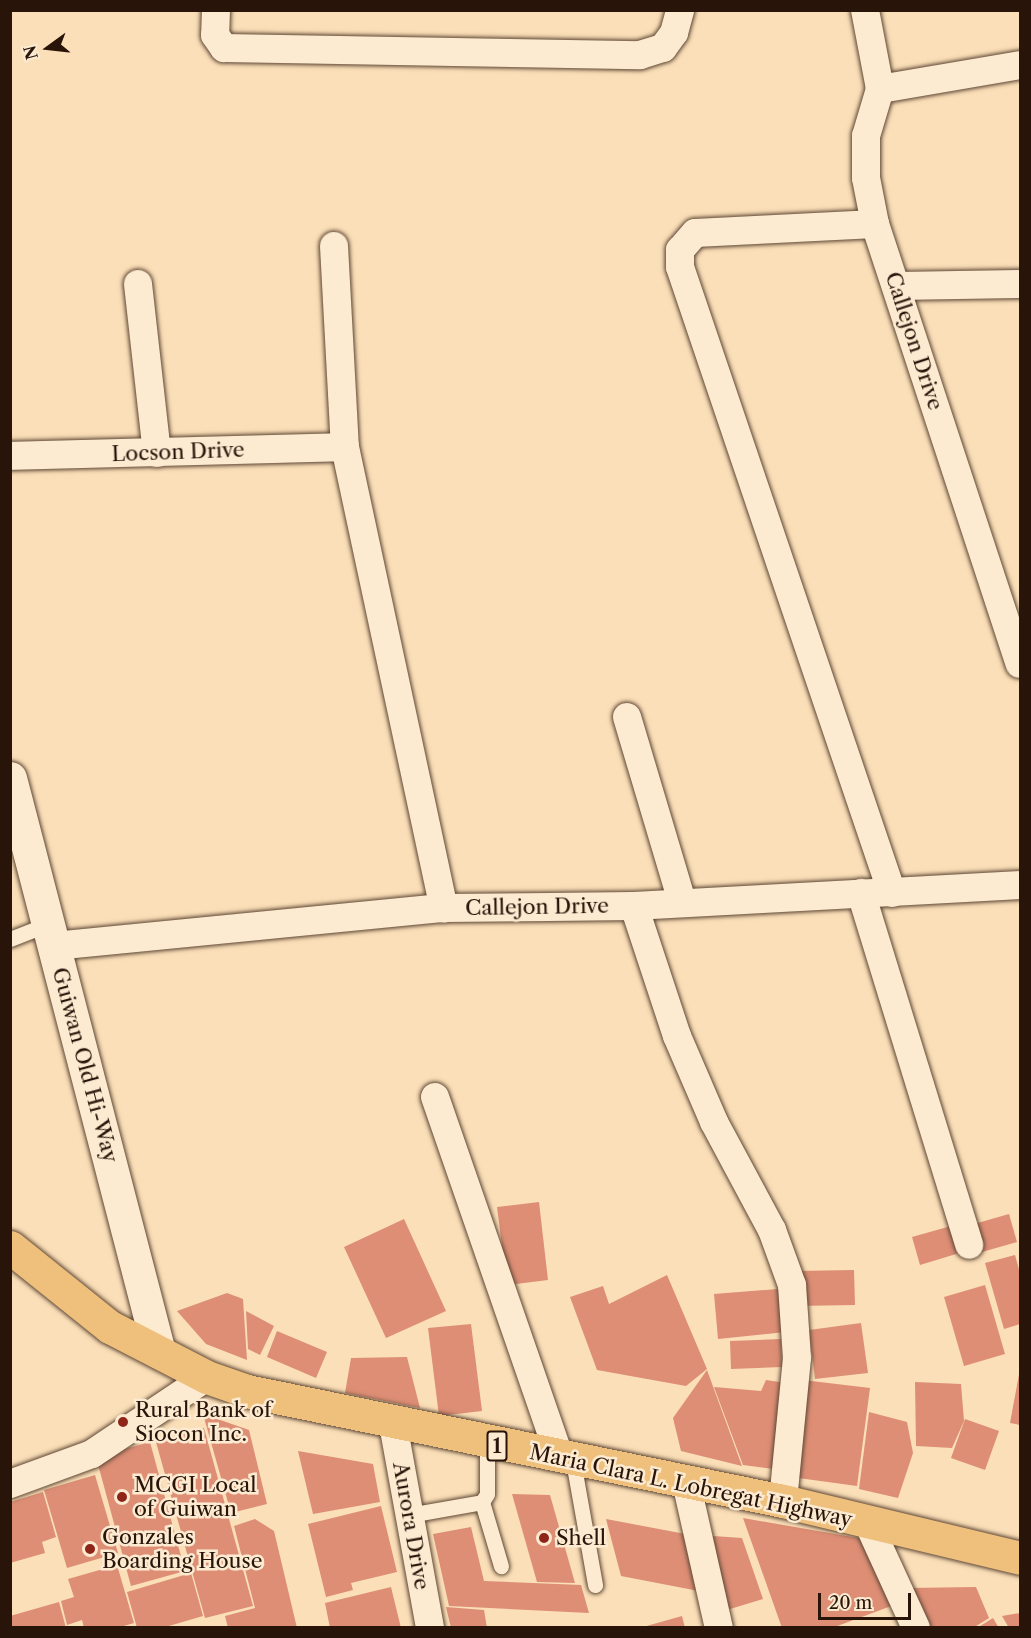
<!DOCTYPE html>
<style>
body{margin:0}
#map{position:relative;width:1031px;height:1638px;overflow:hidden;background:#fbdfb8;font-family:"Libre Caslon Text",serif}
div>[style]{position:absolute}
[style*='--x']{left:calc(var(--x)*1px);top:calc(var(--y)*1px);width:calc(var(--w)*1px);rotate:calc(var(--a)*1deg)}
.building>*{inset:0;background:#dd8e75}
.roads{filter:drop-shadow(0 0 2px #5e4735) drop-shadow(0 0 2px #5e4735)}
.service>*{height:15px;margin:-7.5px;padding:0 7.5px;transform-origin:7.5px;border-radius:7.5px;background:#fcead1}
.minor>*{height:28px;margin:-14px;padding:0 14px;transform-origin:14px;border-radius:14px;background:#fcead1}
.tertiary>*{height:33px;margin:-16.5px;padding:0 16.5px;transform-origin:16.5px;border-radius:16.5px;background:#fcead1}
.trunk>*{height:33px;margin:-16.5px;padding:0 16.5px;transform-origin:16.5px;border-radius:16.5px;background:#eec07c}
.dots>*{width:16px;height:16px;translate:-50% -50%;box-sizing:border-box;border:3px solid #fcead1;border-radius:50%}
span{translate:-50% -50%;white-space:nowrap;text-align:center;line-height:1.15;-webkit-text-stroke:5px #fcead1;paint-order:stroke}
.shield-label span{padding:2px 4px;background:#fcead1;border:2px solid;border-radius:4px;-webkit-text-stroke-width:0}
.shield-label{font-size:20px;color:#291409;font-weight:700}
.street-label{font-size:21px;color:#291409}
.poi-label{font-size:21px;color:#291409}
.left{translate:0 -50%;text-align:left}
.frame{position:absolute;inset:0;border:12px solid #291409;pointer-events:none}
.north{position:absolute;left:18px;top:18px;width:60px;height:60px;-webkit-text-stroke:4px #fcead1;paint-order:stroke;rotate:255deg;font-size:16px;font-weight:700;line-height:24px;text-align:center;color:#291409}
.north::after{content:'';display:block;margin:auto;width:21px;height:27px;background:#291409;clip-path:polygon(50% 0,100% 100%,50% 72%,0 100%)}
.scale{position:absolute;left:818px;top:1593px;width:93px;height:27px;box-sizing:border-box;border:3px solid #291409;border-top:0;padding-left:8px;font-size:18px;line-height:21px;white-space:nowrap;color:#291409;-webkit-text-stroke:4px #fcead1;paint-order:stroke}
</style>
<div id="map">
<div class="building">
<div style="clip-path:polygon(539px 1202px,548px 1280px,507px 1285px,497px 1207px)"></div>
<div style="clip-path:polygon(1009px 1214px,1017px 1242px,982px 1252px,974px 1224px)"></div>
<div style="clip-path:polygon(404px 1219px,446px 1311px,386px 1338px,344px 1247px)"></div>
<div style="clip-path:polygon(958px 1224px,966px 1251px,920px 1265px,912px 1237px)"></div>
<div style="clip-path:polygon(1015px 1255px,1020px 1273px,1020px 1324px,1004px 1329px,985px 1263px)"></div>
<div style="clip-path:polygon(854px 1270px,855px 1305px,796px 1306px,795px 1271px)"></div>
<div style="clip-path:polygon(667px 1275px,707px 1369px,686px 1386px,597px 1370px,570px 1297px,603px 1286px,609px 1304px)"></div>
<div style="clip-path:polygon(985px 1285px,1005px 1354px,964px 1366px,944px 1297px)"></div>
<div style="clip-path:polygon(791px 1288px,795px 1331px,718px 1339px,714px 1294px)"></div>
<div style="clip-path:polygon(227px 1293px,243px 1299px,247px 1360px,206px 1344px,177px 1311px)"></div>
<div style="clip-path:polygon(246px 1311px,274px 1326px,260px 1355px,248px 1349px)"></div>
<div style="clip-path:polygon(861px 1323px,868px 1373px,815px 1379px,809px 1330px)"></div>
<div style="clip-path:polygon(471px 1324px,482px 1411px,439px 1416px,428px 1328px)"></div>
<div style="clip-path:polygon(277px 1331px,327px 1352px,316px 1378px,267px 1357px)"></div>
<div style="clip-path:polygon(781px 1339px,782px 1367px,731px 1369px,730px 1341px)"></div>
<div style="clip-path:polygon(407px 1357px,420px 1408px,345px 1393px,351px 1358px)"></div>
<div style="clip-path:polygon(1020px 1369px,1020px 1425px,1010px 1423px)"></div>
<div style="clip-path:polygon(707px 1370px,742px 1466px,681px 1451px,673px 1418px)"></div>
<div style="clip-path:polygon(766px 1380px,786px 1383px,781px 1470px,743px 1465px,714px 1387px,761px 1391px)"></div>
<div style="clip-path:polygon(803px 1380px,870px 1388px,857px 1486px,791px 1477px)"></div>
<div style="clip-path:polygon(915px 1382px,961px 1384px,964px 1421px,952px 1448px,916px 1446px)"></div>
<div style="clip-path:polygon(869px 1412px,907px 1422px,913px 1453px,898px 1498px,859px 1489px)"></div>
<div style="clip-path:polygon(203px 1414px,249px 1430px,267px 1504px,231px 1513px)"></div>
<div style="clip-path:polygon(965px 1419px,999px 1431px,985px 1470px,951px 1458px)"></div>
<div style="clip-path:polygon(204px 1428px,253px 1606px,205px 1618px,156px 1442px)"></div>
<div style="clip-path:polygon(150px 1442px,185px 1571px,131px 1586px,96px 1457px)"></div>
<div style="clip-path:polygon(298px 1451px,373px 1464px,380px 1502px,313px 1514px)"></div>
<div style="clip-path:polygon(95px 1475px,118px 1553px,67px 1568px,44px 1490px)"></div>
<div style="clip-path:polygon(43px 1492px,56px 1537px,42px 1542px,45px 1553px,10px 1563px,10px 1502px)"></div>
<div style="clip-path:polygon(512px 1494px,550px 1495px,575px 1583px,537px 1582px)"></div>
<div style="clip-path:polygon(381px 1506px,397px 1572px,351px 1583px,353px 1590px,326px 1597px,308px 1524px)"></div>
<div style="clip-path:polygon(743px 1518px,870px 1540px,894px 1605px,832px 1628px,782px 1628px)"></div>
<div style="clip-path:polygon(255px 1519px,274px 1531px,297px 1628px,228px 1628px,225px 1616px,255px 1608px,234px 1526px)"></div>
<div style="clip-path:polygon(606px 1519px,696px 1536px,709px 1593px,621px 1576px)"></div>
<div style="clip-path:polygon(471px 1527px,484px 1581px,581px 1585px,589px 1613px,449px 1606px,433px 1534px)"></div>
<div style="clip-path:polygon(699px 1535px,742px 1538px,763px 1599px,717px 1613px)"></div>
<div style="clip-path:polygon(117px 1565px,134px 1623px,117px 1628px,84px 1628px,82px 1620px,67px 1625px,61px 1601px,74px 1597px,68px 1579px)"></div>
<div style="clip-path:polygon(191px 1573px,203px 1616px,162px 1628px,137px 1628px,127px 1592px)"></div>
<div style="clip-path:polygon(391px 1587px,401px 1628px,330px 1628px,325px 1603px)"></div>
<div style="clip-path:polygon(976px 1587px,989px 1618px,973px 1628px,928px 1628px,908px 1588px)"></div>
<div style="clip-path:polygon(59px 1602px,66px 1628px,10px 1628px,10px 1616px)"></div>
<div style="clip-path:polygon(446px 1607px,484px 1610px,487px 1628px,451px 1628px)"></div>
<div style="clip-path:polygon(1020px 1613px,1020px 1628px,1009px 1628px,1002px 1616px)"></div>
<div style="clip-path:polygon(682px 1616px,685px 1628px,643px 1628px,643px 1627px)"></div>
<div style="clip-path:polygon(993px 1618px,999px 1628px,977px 1628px)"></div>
</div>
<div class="roads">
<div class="service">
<div style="--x:10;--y:939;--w:41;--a:-21.5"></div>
<div style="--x:573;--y:1461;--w:126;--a:79.9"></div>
<div style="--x:482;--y:1502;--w:67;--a:73.5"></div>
<div style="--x:409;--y:1515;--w:74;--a:-10.1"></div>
<div style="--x:482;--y:1502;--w:9;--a:-58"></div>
<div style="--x:487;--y:1494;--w:50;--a:-90"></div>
</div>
<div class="minor">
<div style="--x:216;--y:10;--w:25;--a:92"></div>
<div style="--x:215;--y:35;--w:16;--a:55"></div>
<div style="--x:224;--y:48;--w:416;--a:1"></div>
<div style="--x:640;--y:55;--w:24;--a:-17"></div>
<div style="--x:663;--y:48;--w:19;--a:-54"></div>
<div style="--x:674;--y:33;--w:24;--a:-75"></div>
<div style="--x:865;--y:10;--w:80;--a:79.2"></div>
<div style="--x:880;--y:89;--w:49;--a:106.6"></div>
<div style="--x:866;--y:136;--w:42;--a:90"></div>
<div style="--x:866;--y:178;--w:47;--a:78.9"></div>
<div style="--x:875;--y:224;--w:463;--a:71.8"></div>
<div style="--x:880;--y:89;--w:142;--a:-9.7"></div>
<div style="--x:875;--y:224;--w:180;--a:177.1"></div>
<div style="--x:695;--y:233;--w:23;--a:131"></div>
<div style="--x:680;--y:250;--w:17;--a:90"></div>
<div style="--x:680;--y:267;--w:661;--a:71.29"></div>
<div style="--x:334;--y:246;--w:201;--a:86.9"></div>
<div style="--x:345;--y:447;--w:472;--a:77.9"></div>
<div style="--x:138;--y:284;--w:170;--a:83.6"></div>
<div style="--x:896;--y:286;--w:124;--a:-0.9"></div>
<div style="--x:10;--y:456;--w:335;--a:-1.5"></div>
<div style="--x:627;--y:717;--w:192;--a:73.4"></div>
<div style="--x:861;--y:893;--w:368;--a:72.9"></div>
<div style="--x:634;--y:906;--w:137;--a:71.7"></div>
<div style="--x:677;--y:1036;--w:94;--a:66.7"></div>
<div style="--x:714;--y:1122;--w:123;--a:61.8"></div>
<div style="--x:772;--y:1230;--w:59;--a:70"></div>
<div style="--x:792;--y:1285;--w:73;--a:86.1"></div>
<div style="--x:797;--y:1358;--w:144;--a:95.6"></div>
<div style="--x:54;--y:946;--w:392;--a:-5.6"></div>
<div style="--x:444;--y:908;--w:190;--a:-0.6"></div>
<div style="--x:634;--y:906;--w:387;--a:-3.1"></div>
<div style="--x:435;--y:1097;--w:382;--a:70.9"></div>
<div style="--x:393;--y:1424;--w:207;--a:79.7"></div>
<div style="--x:686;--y:1482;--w:150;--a:77.3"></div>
<div style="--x:10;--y:1484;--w:87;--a:-20.1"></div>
<div style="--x:92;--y:1454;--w:138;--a:-33.8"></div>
<div style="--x:868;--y:1523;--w:115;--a:65.4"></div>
</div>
<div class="tertiary">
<div style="--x:10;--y:778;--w:593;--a:75.45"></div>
</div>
<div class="trunk">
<div style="--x:10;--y:1247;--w:128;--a:38.7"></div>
<div style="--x:110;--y:1327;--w:109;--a:27.3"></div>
<div style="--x:207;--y:1377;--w:42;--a:19.3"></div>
<div style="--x:247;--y:1391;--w:547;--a:11.6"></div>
<div style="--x:783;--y:1501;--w:244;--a:13.5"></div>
</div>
</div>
<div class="dots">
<div style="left:123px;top:1422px;background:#8f2418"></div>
<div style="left:122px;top:1497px;background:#8f2418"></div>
<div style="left:544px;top:1538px;background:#8f2418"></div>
<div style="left:90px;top:1549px;background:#8f2418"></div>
</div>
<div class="shield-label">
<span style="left:497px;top:1446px">1</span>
</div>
<div class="street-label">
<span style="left:914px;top:341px;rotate:72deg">Callejon Drive</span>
<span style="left:178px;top:452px;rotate:-2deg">Locson Drive</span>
<span style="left:537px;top:907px;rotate:-1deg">Callejon Drive</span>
<span style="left:85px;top:1065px;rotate:75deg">Guiwan Old Hi-Way</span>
<span style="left:691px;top:1486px;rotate:12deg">Maria Clara L. Lobregat Highway</span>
<span style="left:411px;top:1526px;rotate:80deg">Aurora Drive</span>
</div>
<div class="poi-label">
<span class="left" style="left:135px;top:1422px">Rural Bank of<br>Siocon Inc.</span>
<span class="left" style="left:134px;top:1497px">MCGI Local<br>of Guiwan</span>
<span class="left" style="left:102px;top:1549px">Gonzales<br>Boarding House</span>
<span class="left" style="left:556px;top:1538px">Shell</span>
</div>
<div class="frame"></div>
<div class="north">N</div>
<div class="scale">20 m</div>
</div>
